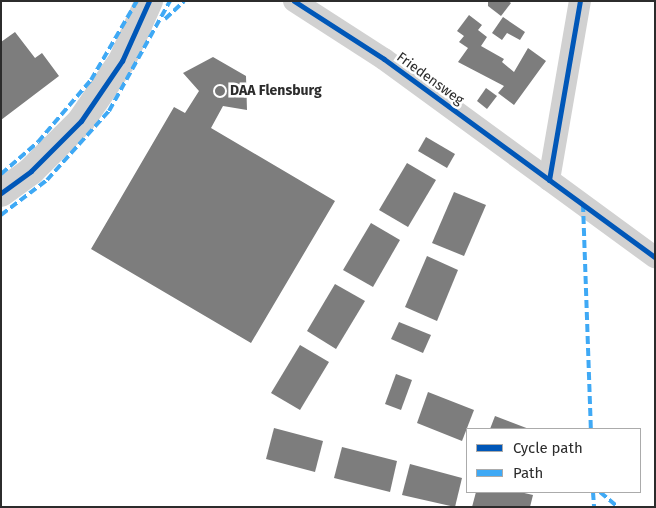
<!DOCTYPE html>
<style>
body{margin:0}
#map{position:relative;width:656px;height:508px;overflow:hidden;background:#fff;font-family:"Fira Sans",sans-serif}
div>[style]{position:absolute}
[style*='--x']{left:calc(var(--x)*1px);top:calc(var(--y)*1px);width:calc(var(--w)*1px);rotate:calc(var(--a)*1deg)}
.building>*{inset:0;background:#7d7d7d}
.minor>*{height:22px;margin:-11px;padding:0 11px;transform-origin:11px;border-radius:11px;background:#d1d1d1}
.tertiary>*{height:28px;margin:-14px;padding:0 14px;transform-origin:14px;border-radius:14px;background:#d1d1d1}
.quiet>*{height:4px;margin-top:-2px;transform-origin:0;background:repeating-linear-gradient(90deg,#3fa9f5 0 8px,transparent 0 12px)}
.cycleway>*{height:5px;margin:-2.5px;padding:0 2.5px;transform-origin:2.5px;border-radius:2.5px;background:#0057b8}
.dots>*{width:14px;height:14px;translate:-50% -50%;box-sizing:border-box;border:2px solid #fff;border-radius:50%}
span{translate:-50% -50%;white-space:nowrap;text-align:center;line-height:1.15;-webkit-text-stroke:5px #fff;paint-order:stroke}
.street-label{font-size:14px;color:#2c2c2c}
.poi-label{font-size:14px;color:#2c2c2c;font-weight:700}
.left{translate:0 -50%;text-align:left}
.frame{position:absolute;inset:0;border:2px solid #2c2c2c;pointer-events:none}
.legend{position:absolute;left:466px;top:428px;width:175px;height:65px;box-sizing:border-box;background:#fff;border:1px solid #ababab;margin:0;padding:6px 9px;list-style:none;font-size:15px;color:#2c2c2c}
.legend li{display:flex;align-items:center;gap:10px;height:25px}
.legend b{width:25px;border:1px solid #ababab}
</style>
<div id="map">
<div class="building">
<div style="clip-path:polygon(488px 1px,508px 1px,511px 3px,501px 16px,488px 6px)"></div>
<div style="clip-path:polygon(469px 15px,482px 25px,478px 30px,487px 37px,481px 46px,504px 59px,502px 62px,514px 72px,528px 48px,546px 61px,514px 105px,498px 93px,504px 86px,458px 62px,468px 48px,459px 42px,464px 36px,457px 31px)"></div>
<div style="clip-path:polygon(503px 17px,525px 32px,520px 40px,507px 33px,502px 40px,492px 33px)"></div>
<div style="clip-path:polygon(15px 32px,35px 58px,42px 53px,59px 76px,1px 120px,1px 42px)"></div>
<div style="clip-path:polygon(213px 57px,246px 76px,247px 110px,223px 106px,211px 128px,335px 201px,251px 343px,91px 249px,174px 107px,185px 113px,199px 91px,183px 73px)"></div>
<div style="clip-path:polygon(486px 88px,497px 96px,487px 109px,477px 101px)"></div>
<div style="clip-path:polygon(426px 137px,455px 154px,447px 168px,418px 151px)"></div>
<div style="clip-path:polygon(407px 163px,436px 180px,408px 227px,379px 210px)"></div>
<div style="clip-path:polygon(454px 192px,486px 205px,464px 256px,432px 243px)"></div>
<div style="clip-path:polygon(371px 223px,400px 240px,373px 287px,343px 270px)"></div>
<div style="clip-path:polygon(427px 256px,458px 270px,437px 321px,405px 307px)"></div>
<div style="clip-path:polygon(335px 284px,365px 301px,336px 349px,307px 331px)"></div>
<div style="clip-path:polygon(399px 322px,431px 335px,423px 353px,391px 339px)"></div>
<div style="clip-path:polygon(300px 345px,329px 362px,300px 410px,271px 393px)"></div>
<div style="clip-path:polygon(396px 374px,412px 380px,401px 410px,385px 404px)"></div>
<div style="clip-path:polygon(428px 392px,474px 410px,462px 441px,417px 423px)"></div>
<div style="clip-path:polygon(495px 416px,529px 429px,490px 429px)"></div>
<div style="clip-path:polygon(274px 428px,323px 441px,315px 472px,266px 459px)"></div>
<div style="clip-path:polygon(342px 447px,397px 461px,390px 492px,334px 478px)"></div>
<div style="clip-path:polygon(410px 464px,462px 478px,455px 507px,402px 495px)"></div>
<div style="clip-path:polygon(476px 492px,520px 492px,533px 495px,530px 507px,472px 507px)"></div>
</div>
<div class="minor">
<div style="--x:294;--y:1;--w:107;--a:32.8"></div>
<div style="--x:384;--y:59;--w:336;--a:36.2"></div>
<div style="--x:549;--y:180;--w:182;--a:-80.2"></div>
</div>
<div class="tertiary">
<div style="--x:1;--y:193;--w:37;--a:-36"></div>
<div style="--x:31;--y:171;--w:71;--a:-45"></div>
<div style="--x:81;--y:121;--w:73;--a:-55.7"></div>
<div style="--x:122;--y:61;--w:66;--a:-65.8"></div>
</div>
<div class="quiet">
<div style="--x:165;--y:19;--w:26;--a:-43"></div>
<div style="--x:1;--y:174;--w:49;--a:-40.9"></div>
<div style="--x:38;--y:142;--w:82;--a:-49.5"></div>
<div style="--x:91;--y:80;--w:91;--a:-59.8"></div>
<div style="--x:583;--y:204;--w:225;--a:88"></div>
<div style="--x:1;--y:215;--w:58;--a:-37.3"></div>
<div style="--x:47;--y:180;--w:93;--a:-48.1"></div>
<div style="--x:109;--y:111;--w:126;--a:-61"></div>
<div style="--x:593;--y:492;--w:15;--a:86"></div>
<div style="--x:600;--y:492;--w:23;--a:40"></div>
</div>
<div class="cycleway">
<div style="--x:294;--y:1;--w:107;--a:32.8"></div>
<div style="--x:384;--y:59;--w:336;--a:36.2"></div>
<div style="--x:549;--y:180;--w:182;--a:-80.2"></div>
<div style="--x:1;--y:193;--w:37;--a:-36"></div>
<div style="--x:31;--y:171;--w:71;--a:-45"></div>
<div style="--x:81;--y:121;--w:73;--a:-55.7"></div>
<div style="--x:122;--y:61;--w:66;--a:-65.8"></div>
</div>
<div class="dots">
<div style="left:220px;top:91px;background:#767676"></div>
</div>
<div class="street-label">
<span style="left:430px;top:79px;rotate:36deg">Friedensweg</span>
</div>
<div class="poi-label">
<span class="left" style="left:230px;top:91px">DAA Flensburg</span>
</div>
<div class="frame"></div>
<ul class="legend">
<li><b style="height:6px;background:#0057b8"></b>Cycle path</li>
<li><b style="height:6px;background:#3fa9f5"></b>Path</li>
</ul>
</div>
